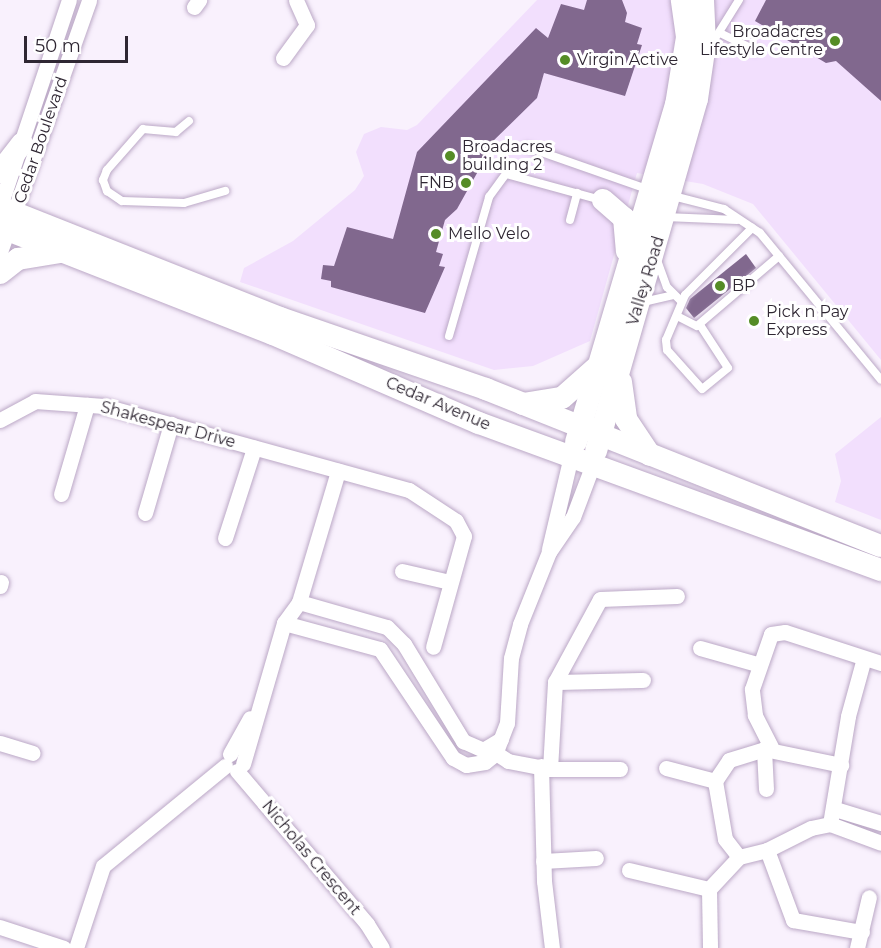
<!DOCTYPE html>
<style>
body{margin:0}
#map{position:relative;width:881px;height:948px;overflow:hidden;background:#f9f1fd;font-family:Montserrat,sans-serif}
div>[style]{position:absolute}
[style*='--x']{left:calc(var(--x)*1px);top:calc(var(--y)*1px);width:calc(var(--w)*1px);rotate:calc(var(--a)*1deg)}
.built>*{inset:0;background:#f2dffd}
.building>*{inset:0;background:#81688e}
.roads{filter:drop-shadow(0 0 2px #bba8c6) drop-shadow(0 0 2px #bba8c6)}
.lane>*{height:8px;margin:-4px;padding:0 4px;transform-origin:4px;border-radius:4px;background:#fff}
.street>*{height:15px;margin:-7.5px;padding:0 7.5px;transform-origin:7.5px;border-radius:7.5px;background:#fff}
.secondary>*{height:22px;margin:-11px;padding:0 11px;transform-origin:11px;border-radius:11px;background:#fff}
.dots>*{width:16px;height:16px;translate:-50% -50%;box-sizing:border-box;border:3px solid #fff;border-radius:50%}
span{translate:-50% -50%;white-space:nowrap;text-align:center;line-height:1.15;-webkit-text-stroke:6px #fff;paint-order:stroke}
.poi-label{font-size:16px;color:#2f2733}
.right{translate:-100% -50%;text-align:right}
.left{translate:0 -50%;text-align:left}
.street-label{font-size:16px;color:#2f2733}
.scale{position:absolute;left:24px;top:36px;width:104px;height:27px;box-sizing:border-box;border:3px solid #2f2733;border-top:0;padding-left:8px;font-size:18px;line-height:21px;white-space:nowrap;color:#2f2733;-webkit-text-stroke:4px #fff;paint-order:stroke}
</style>
<div id="map">
<div class="built">
<div style="clip-path:polygon(537px 0,881px 0,881px 360px,753px 204px,703px 184px,637px 173px,590px 341px,533px 366px,494px 370px,240px 282px,244px 268px,293px 241px,355px 190px,364px 176px,356px 152px,364px 134px,381px 127px,407px 130px,417px 125px)"></div>
<div style="clip-path:polygon(881px 417px,881px 520px,835px 502px,841px 481px,835px 454px)"></div>
</div>
<div class="building">
<div style="clip-path:polygon(587px 0,622px 0,627px 13px,625px 22px,642px 28px,637px 44px,642px 45px,625px 96px,544px 73px,537px 98px,488px 146px,491px 148px,457px 209px,445px 220px,436px 252px,443px 254px,439px 266px,445px 267px,425px 313px,331px 287px,331px 281px,321px 279px,323px 265px,334px 266px,347px 227px,393px 239px,417px 152px,536px 28px,548px 38px,561px 4px,584px 10px)"></div>
<div style="clip-path:polygon(766px 0,881px 0,881px 101px,836px 61px,826px 63px,755px 21px)"></div>
<div style="clip-path:polygon(746px 254px,756px 268px,694px 318px,686px 308px,690px 299px)"></div>
</div>
<div class="roads">
<div class="lane">
<div style="--x:720;--y:33;--w:39;--a:26"></div>
<div style="--x:711;--y:45;--w:53;--a:-58.1"></div>
<div style="--x:189;--y:121;--w:17;--a:140"></div>
<div style="--x:176;--y:132;--w:33;--a:-175"></div>
<div style="--x:143;--y:129;--w:55;--a:131.3"></div>
<div style="--x:107;--y:170;--w:11;--a:112"></div>
<div style="--x:103;--y:180;--w:12;--a:70"></div>
<div style="--x:107;--y:191;--w:18;--a:34"></div>
<div style="--x:122;--y:201;--w:62;--a:1.8"></div>
<div style="--x:184;--y:203;--w:43;--a:-16.3"></div>
<div style="--x:527;--y:147;--w:130;--a:19.3"></div>
<div style="--x:673;--y:196;--w:53;--a:14.3"></div>
<div style="--x:724;--y:209;--w:43;--a:33.7"></div>
<div style="--x:760;--y:233;--w:190;--a:50.5"></div>
<div style="--x:665;--y:217;--w:72;--a:2.4"></div>
<div style="--x:570;--y:220;--w:28;--a:-75"></div>
<div style="--x:657;--y:260;--w:29;--a:70"></div>
<div style="--x:667;--y:287;--w:20;--a:45"></div>
<div style="--x:643;--y:302;--w:31;--a:-13"></div>
<div style="--x:677;--y:316;--w:22;--a:27"></div>
<div style="--x:697;--y:326;--w:108;--a:-40.5"></div>
<div style="--x:700;--y:325;--w:51;--a:56.9"></div>
<div style="--x:728;--y:368;--w:33;--a:141"></div>
<div style="--x:702;--y:389;--w:52;--a:-131.9"></div>
<div style="--x:667;--y:350;--w:10;--a:-96"></div>
<div style="--x:666;--y:340;--w:49;--a:-67.1"></div>
<div style="--x:685;--y:295;--w:95;--a:-45"></div>
<div style="--x:449;--y:336;--w:145;--a:-73.9"></div>
<div style="--x:489;--y:197;--w:29;--a:-54"></div>
<div style="--x:506;--y:174;--w:98;--a:15.3"></div>
</div>
<div class="street">
<div style="--x:194;--y:7;--w:9;--a:-54"></div>
<div style="--x:283;--y:58;--w:41;--a:-54"></div>
<div style="--x:307;--y:25;--w:27;--a:-114"></div>
<div style="--x:0;--y:206;--w:217;--a:-71.5"></div>
<div style="--x:0;--y:252;--w:267;--a:-70.5"></div>
<div style="--x:0;--y:420;--w:40;--a:-28"></div>
<div style="--x:35;--y:401;--w:69;--a:4.1"></div>
<div style="--x:104;--y:406;--w:316;--a:15.4"></div>
<div style="--x:409;--y:490;--w:56;--a:33.4"></div>
<div style="--x:456;--y:521;--w:17;--a:62"></div>
<div style="--x:464;--y:536;--w:115;--a:105.6"></div>
<div style="--x:61;--y:494;--w:93;--a:-73.7"></div>
<div style="--x:145;--y:513;--w:93;--a:-73.7"></div>
<div style="--x:225;--y:538;--w:95;--a:-72.1"></div>
<div style="--x:549;--y:549;--w:96;--a:-76.7"></div>
<div style="--x:402;--y:571;--w:49;--a:12.9"></div>
<div style="--x:0;--y:586;--w:4;--a:-76"></div>
<div style="--x:299;--y:602;--w:91;--a:15.9"></div>
<div style="--x:387;--y:627;--w:24;--a:45"></div>
<div style="--x:404;--y:644;--w:114;--a:58.7"></div>
<div style="--x:463;--y:741;--w:22;--a:24"></div>
<div style="--x:483;--y:750;--w:21;--a:-31"></div>
<div style="--x:284;--y:623;--w:99;--a:15.2"></div>
<div style="--x:380;--y:649;--w:131;--a:56.2"></div>
<div style="--x:453;--y:758;--w:15;--a:28"></div>
<div style="--x:466;--y:765;--w:19;--a:-9"></div>
<div style="--x:485;--y:762;--w:13;--a:-39"></div>
<div style="--x:495;--y:754;--w:33;--a:-69"></div>
<div style="--x:507;--y:723;--w:65;--a:-86.5"></div>
<div style="--x:511;--y:658;--w:35;--a:-75"></div>
<div style="--x:520;--y:624;--w:78;--a:-68.1"></div>
<div style="--x:549;--y:552;--w:42;--a:-55.6"></div>
<div style="--x:573;--y:517;--w:57;--a:-69.3"></div>
<div style="--x:700;--y:648;--w:59;--a:15.7"></div>
<div style="--x:555;--y:682;--w:94;--a:-61.5"></div>
<div style="--x:600;--y:599;--w:77;--a:-2.2"></div>
<div style="--x:0;--y:743;--w:34;--a:17"></div>
<div style="--x:771;--y:747;--w:36;--a:-117"></div>
<div style="--x:755;--y:715;--w:26;--a:-97"></div>
<div style="--x:752;--y:689;--w:58;--a:-70.9"></div>
<div style="--x:771;--y:634;--w:14;--a:-8"></div>
<div style="--x:785;--y:632;--w:101;--a:17.9"></div>
<div style="--x:488;--y:748;--w:24;--a:33"></div>
<div style="--x:508;--y:761;--w:43;--a:10.8"></div>
<div style="--x:550;--y:769;--w:70;--a:0"></div>
<div style="--x:230;--y:754;--w:41;--a:-60.9"></div>
<div style="--x:243;--y:764;--w:147;--a:-73.8"></div>
<div style="--x:284;--y:623;--w:26;--a:-54"></div>
<div style="--x:299;--y:602;--w:137;--a:-73.4"></div>
<div style="--x:541;--y:766;--w:115;--a:88.5"></div>
<div style="--x:544;--y:881;--w:67;--a:83.2"></div>
<div style="--x:666;--y:768;--w:51;--a:14.9"></div>
<div style="--x:550;--y:769;--w:87;--a:-86.7"></div>
<div style="--x:555;--y:682;--w:88;--a:-1.3"></div>
<div style="--x:237;--y:771;--w:201;--a:49.6"></div>
<div style="--x:367;--y:924;--w:28;--a:58"></div>
<div style="--x:766;--y:789;--w:40;--a:-92.9"></div>
<div style="--x:764;--y:749;--w:79;--a:11.7"></div>
<div style="--x:835;--y:809;--w:48;--a:16.9"></div>
<div style="--x:830;--y:824;--w:109;--a:-80.5"></div>
<div style="--x:848;--y:716;--w:60;--a:-74.6"></div>
<div style="--x:767;--y:850;--w:75;--a:69.6"></div>
<div style="--x:793;--y:920;--w:70;--a:9.9"></div>
<div style="--x:739;--y:857;--w:23;--a:-128"></div>
<div style="--x:725;--y:839;--w:59;--a:-99.8"></div>
<div style="--x:715;--y:781;--w:25;--a:-56"></div>
<div style="--x:729;--y:760;--w:37;--a:-17"></div>
<div style="--x:543;--y:861;--w:53;--a:-3.2"></div>
<div style="--x:629;--y:870;--w:82;--a:13.4"></div>
<div style="--x:709;--y:889;--w:44;--a:-46.8"></div>
<div style="--x:739;--y:857;--w:29;--a:-14"></div>
<div style="--x:767;--y:850;--w:49;--a:-26.6"></div>
<div style="--x:811;--y:828;--w:19;--a:-12"></div>
<div style="--x:830;--y:824;--w:54;--a:20.4"></div>
<div style="--x:709;--y:889;--w:59;--a:89"></div>
<div style="--x:0;--y:927;--w:67;--a:18.2"></div>
<div style="--x:76;--y:948;--w:86;--a:-71.8"></div>
<div style="--x:103;--y:866;--w:158;--a:-39.3"></div>
<div style="--x:857;--y:948;--w:52;--a:-76.8"></div>
</div>
<div class="secondary">
<div style="--x:0;--y:172;--w:36;--a:-52"></div>
<div style="--x:603;--y:200;--w:28;--a:41"></div>
<div style="--x:624;--y:218;--w:33;--a:85"></div>
<div style="--x:0;--y:207;--w:301;--a:21.6"></div>
<div style="--x:280;--y:318;--w:218;--a:19"></div>
<div style="--x:486;--y:389;--w:425;--a:21.7"></div>
<div style="--x:0;--y:227;--w:293;--a:21.4"></div>
<div style="--x:273;--y:334;--w:224;--a:23.4"></div>
<div style="--x:479;--y:423;--w:428;--a:20.1"></div>
<div style="--x:0;--y:273;--w:23;--a:-38"></div>
<div style="--x:18;--y:259;--w:43;--a:-9.5"></div>
<div style="--x:621;--y:382;--w:37;--a:82"></div>
<div style="--x:626;--y:419;--w:43;--a:56.3"></div>
<div style="--x:523;--y:404;--w:39;--a:-9"></div>
<div style="--x:562;--y:398;--w:47;--a:-41.5"></div>
<div style="--x:576;--y:442;--w:352;--a:-73.5"></div>
<div style="--x:676;--y:105;--w:69;--a:-80.8"></div>
<div style="--x:687;--y:37;--w:37;--a:-98"></div>
<div style="--x:596;--y:451;--w:366;--a:-74"></div>
<div style="--x:697;--y:99;--w:56;--a:-81.7"></div>
<div style="--x:705;--y:44;--w:44;--a:-92.6"></div>
</div>
</div>
<div class="dots">
<div style="left:835px;top:41px;background:#558c26"></div>
<div style="left:565px;top:60px;background:#558c26"></div>
<div style="left:450px;top:156px;background:#558c26"></div>
<div style="left:466px;top:183px;background:#558c26"></div>
<div style="left:436px;top:234px;background:#558c26"></div>
<div style="left:720px;top:286px;background:#558c26"></div>
<div style="left:754px;top:321px;background:#558c26"></div>
</div>
<div class="poi-label">
<span class="right" style="left:823px;top:41px">Broadacres<br>Lifestyle Centre</span>
<span class="left" style="left:577px;top:60px">Virgin Active</span>
<span class="left" style="left:462px;top:156px">Broadacres<br>building 2</span>
<span class="right" style="left:454px;top:183px">FNB</span>
<span class="left" style="left:448px;top:234px">Mello Velo</span>
<span class="left" style="left:732px;top:286px">BP</span>
<span class="left" style="left:766px;top:321px">Pick n Pay<br>Express</span>
</div>
<div class="street-label">
<span style="left:41px;top:140px;rotate:-71deg">Cedar Boulevard</span>
<span style="left:646px;top:281px;rotate:-73deg">Valley Road</span>
<span style="left:438px;top:404px;rotate:23deg">Cedar Avenue</span>
<span style="left:168px;top:425px;rotate:15deg">Shakespear Drive</span>
<span style="left:311px;top:858px;rotate:50deg">Nicholas Crescent</span>
</div>
<div class="scale">50 m</div>
</div>
